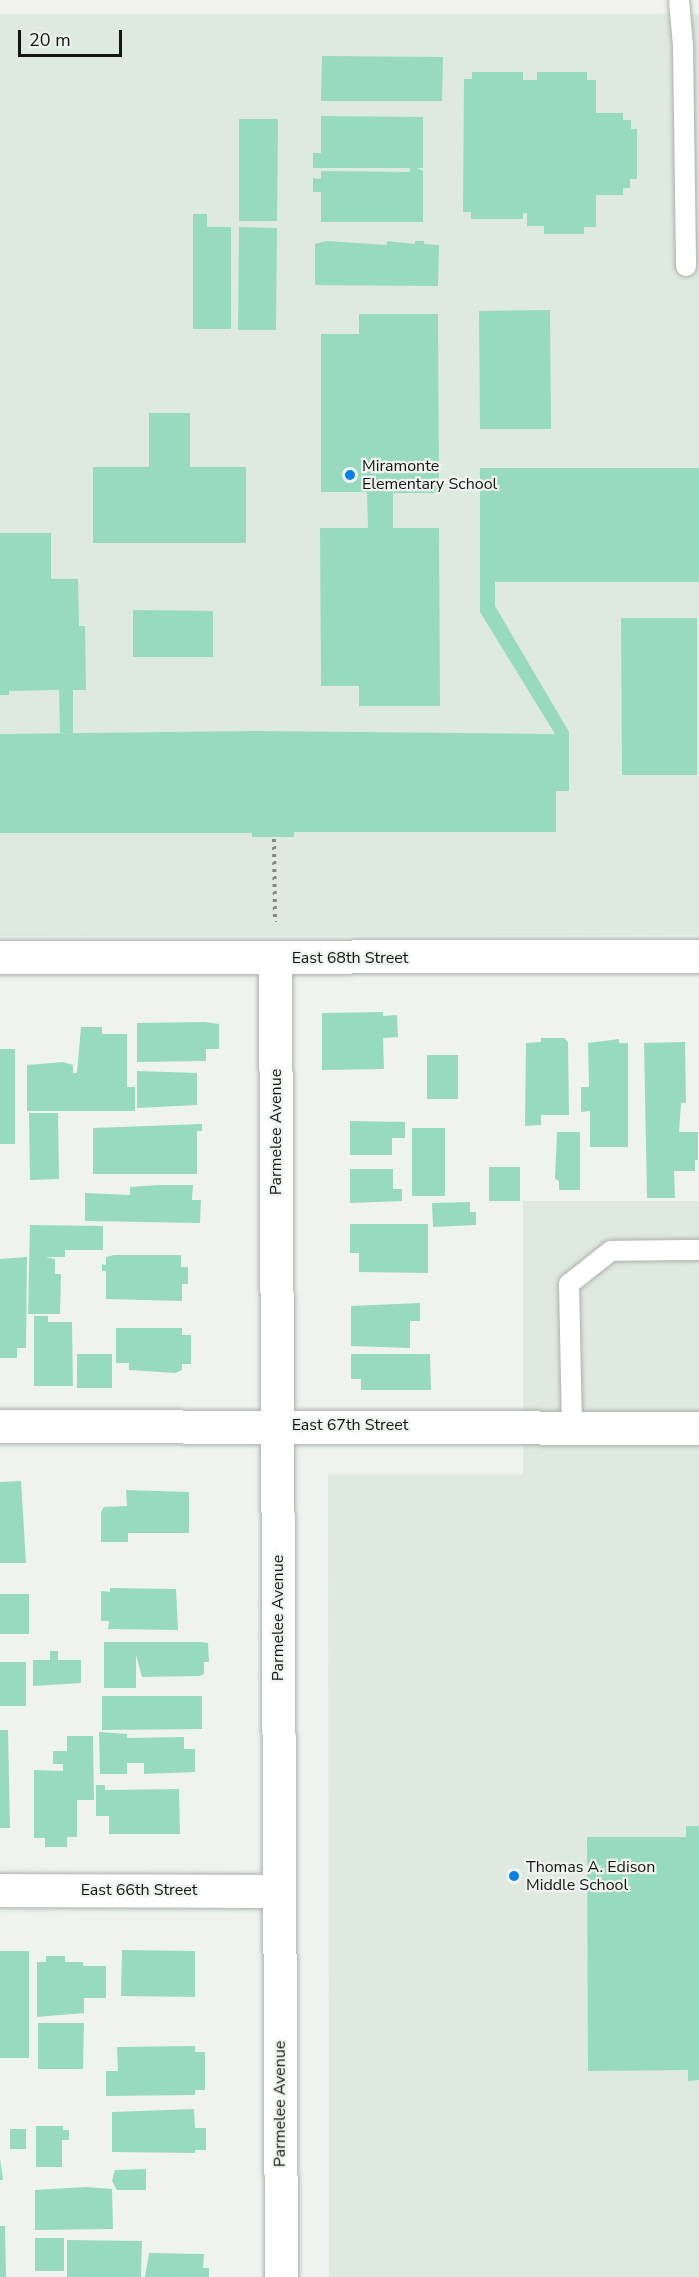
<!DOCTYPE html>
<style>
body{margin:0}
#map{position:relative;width:699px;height:2277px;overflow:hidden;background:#eff3ef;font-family:"Nunito Sans",sans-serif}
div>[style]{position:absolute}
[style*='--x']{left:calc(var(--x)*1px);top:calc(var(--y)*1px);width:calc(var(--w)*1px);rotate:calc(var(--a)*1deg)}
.built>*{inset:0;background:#dee9df}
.building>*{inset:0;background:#98dabf}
.path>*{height:4px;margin-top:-2px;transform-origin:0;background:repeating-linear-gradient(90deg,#858785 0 3px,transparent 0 7.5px)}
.roads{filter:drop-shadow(0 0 2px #acb0ac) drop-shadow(0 0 2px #acb0ac)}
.lane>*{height:20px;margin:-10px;padding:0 10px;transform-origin:10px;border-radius:10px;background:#fff}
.street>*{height:33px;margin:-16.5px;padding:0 16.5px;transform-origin:16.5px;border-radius:16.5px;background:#fff}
.secondary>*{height:33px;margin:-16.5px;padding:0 16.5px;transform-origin:16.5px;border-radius:16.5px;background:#fff}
.dots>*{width:16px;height:16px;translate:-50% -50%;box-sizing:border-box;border:3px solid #eff3ef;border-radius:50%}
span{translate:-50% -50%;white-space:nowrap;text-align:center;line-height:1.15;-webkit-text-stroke:4.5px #eff3ef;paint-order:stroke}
.poi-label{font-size:16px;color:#131413}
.left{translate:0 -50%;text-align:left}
.street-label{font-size:16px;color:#131413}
.scale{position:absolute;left:18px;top:30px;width:104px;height:27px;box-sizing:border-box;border:3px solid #131413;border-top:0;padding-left:8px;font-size:18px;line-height:21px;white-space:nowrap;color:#131413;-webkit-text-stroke:4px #eff3ef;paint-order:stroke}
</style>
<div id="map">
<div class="built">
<div style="clip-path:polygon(0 14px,699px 14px,699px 935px,0 936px)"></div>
<div style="clip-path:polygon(523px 1201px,699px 1201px,699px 2277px,329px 2277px,328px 1474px,523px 1474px)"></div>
</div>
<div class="building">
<div style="clip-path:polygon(322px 56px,443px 57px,442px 101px,321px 101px)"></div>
<div style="clip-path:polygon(472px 72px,523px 72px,523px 80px,537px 80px,537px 72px,587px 72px,587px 80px,596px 80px,596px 113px,623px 113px,623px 120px,631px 120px,631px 129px,637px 129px,637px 179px,630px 179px,630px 188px,623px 188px,623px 195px,596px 195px,596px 227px,584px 227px,584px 234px,544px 234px,544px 226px,527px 226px,527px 213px,523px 213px,523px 219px,471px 219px,471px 212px,463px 212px,464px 79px,472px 79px)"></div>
<div style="clip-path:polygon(321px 116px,423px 117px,423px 168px,417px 168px,423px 171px,423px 222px,321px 222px,321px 192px,313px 192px,313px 178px,321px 179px,321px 171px,410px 172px,410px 168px,313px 168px,313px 153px,321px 153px)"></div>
<div style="clip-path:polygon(239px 119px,278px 119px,277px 221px,239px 221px)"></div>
<div style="clip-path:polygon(193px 214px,207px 214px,207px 227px,231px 227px,231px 329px,193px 329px)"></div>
<div style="clip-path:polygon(239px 227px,277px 228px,276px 330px,238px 330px)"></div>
<div style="clip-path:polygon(326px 241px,387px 245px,387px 241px,415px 244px,415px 241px,424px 241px,424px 244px,439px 245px,438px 286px,315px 285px,315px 244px)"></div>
<div style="clip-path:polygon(550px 310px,551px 429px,480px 429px,479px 311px)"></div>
<div style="clip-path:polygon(359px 314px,438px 314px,439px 493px,393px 493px,393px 528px,439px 528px,440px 706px,359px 706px,359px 686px,321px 686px,320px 528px,368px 528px,367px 492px,321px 492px,321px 334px,359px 334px)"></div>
<div style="clip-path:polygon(149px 413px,190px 413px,190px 467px,246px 467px,246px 543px,93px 543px,93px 467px,149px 467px)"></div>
<div style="clip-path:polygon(480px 468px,699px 468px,699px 582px,495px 582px,495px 606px,569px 732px,569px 791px,556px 791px,556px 832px,294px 832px,294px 837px,252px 837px,252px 833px,0 833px,0 734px,256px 731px,555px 734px,480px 612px)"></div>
<div style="clip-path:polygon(0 533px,51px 533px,51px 579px,78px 579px,79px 626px,85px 626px,86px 690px,73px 690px,73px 733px,60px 733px,59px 690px,9px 691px,9px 695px,0 695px)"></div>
<div style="clip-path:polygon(133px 610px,213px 611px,213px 657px,133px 657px)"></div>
<div style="clip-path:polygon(621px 618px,697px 618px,697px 775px,622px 775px)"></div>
<div style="clip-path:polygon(383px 1012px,383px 1016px,397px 1015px,398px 1037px,383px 1038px,384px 1069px,322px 1070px,322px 1013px)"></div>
<div style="clip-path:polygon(205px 1022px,219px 1024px,219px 1049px,206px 1049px,206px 1061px,137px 1062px,137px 1023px)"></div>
<div style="clip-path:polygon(81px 1027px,102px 1027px,102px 1034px,127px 1034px,127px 1087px,135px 1087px,135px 1111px,27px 1111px,27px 1065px,63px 1062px,73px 1065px,73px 1073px,77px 1073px)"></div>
<div style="clip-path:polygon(541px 1038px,564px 1038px,568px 1042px,569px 1115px,541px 1115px,541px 1125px,525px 1126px,526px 1043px,541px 1042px)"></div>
<div style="clip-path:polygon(619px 1039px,619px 1043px,628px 1043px,628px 1147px,590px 1147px,590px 1111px,581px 1112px,581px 1087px,589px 1087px,588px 1043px)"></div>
<div style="clip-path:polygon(685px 1042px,686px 1103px,681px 1103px,679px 1132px,698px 1132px,698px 1160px,695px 1160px,695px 1171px,674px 1171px,675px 1198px,647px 1198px,644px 1043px)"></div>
<div style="clip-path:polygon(0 1049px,15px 1049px,15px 1144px,0 1144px)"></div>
<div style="clip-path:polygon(427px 1055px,458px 1055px,458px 1099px,427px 1099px)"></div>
<div style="clip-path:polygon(137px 1071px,197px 1073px,197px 1105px,137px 1108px)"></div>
<div style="clip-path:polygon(29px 1113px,58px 1113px,59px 1179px,30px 1180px)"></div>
<div style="clip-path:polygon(350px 1121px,405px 1122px,405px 1138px,392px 1138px,392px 1155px,350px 1155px)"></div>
<div style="clip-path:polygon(202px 1124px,202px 1131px,197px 1131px,197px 1174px,93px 1174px,93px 1128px)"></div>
<div style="clip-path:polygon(412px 1128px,445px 1128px,445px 1196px,412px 1196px)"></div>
<div style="clip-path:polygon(557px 1132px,580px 1132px,580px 1190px,559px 1190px,559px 1181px,555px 1179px)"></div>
<div style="clip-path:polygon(489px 1167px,520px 1167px,520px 1201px,489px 1201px)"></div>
<div style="clip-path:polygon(350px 1169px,393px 1169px,393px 1189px,402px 1189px,402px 1201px,350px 1203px)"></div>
<div style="clip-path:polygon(159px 1185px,193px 1185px,192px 1200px,201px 1200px,200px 1223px,85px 1221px,85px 1193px,130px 1195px,130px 1187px)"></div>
<div style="clip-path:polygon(470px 1202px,470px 1212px,476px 1212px,476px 1225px,433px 1227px,432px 1203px)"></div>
<div style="clip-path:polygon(350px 1224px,428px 1224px,428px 1273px,359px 1272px,359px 1253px,350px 1253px)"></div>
<div style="clip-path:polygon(30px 1225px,103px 1226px,103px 1250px,65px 1250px,65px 1257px,45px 1257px,55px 1259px,55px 1274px,61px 1274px,60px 1314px,28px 1314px)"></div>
<div style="clip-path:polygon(114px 1255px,181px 1255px,181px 1267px,188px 1267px,188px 1284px,182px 1284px,182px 1301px,106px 1299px,106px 1271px,102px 1271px,102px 1264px,106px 1265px,106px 1257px)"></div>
<div style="clip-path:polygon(27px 1257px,26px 1348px,17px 1348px,17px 1358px,0 1358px,0 1259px)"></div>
<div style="clip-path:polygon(420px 1303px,420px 1321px,410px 1321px,410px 1348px,351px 1346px,351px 1306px)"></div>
<div style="clip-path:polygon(34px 1316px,48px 1316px,48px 1322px,72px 1322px,73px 1386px,34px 1386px)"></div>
<div style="clip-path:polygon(116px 1328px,182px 1328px,182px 1335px,191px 1335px,191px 1364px,182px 1364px,182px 1370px,175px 1373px,129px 1370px,129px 1363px,116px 1363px)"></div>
<div style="clip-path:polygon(77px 1354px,112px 1354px,112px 1388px,77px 1388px)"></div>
<div style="clip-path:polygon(351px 1354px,430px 1354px,431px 1390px,361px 1390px,361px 1379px,351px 1379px)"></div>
<div style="clip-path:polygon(21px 1481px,26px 1563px,0 1563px,0 1482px)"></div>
<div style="clip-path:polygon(126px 1490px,189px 1492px,189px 1533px,128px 1533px,128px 1542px,101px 1542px,101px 1512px,104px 1507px,127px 1506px)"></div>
<div style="clip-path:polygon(110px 1588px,176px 1589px,178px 1630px,108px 1629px,109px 1621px,101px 1621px,101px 1591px,110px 1592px)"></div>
<div style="clip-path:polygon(0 1594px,29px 1594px,29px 1634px,0 1634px)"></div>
<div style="clip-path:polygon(104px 1642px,201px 1642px,208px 1643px,209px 1662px,204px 1662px,204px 1674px,199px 1676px,142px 1677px,136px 1655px,136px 1688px,104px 1688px)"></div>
<div style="clip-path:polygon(50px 1651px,58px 1651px,58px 1660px,81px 1660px,81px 1683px,33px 1686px,33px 1660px,50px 1660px)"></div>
<div style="clip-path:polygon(0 1662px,26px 1662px,26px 1706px,0 1706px)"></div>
<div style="clip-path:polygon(102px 1696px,202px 1696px,202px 1729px,102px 1730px)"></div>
<div style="clip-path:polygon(0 1730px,8px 1730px,10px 1828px,0 1828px)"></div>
<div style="clip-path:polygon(99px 1732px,127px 1734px,127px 1738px,184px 1737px,184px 1749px,195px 1749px,195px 1772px,144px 1774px,144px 1763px,127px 1763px,127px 1774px,100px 1774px)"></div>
<div style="clip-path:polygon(67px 1736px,93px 1736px,94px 1800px,77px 1800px,77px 1837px,67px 1837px,67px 1847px,45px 1847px,45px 1838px,34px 1838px,34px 1770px,63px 1771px,63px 1764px,53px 1764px,53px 1751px,67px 1751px)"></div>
<div style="clip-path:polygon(96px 1785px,105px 1785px,105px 1790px,179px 1789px,180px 1834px,109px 1834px,109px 1816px,96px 1816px)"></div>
<div style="clip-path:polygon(686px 1826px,699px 1826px,699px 2080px,688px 2081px,688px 2070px,588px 2071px,587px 1837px,686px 1837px)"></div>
<div style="clip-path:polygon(122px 1950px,195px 1951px,195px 1997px,121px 1996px)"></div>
<div style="clip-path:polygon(0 1951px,29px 1951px,29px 2058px,0 2058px)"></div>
<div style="clip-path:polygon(46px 1956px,65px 1956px,65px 1962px,83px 1962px,83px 1966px,106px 1966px,106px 1998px,84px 1998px,84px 2013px,37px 2017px,37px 1962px,46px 1962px)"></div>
<div style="clip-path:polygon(38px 2023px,84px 2023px,83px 2069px,38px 2069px)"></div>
<div style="clip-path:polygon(195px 2046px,195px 2052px,205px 2052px,205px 2090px,195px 2090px,195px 2095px,106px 2096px,106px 2071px,118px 2071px,117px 2047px)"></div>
<div style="clip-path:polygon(194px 2109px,195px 2128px,206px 2128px,206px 2150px,195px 2150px,195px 2153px,112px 2152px,112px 2112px)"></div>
<div style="clip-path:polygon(36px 2126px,63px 2126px,63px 2130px,69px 2130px,69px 2140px,62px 2140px,62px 2167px,36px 2167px)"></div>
<div style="clip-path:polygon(10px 2129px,26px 2129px,26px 2149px,10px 2149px)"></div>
<div style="clip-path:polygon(0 2158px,3px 2180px,0 2180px)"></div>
<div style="clip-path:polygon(146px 2169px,146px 2190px,117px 2190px,112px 2181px,115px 2170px)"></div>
<div style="clip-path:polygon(86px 2187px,112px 2189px,113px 2229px,35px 2230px,35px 2190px)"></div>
<div style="clip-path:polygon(0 2226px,5px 2226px,6px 2277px,0 2277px)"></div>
<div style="clip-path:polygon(35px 2238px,64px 2238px,64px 2271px,35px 2271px)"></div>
<div style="clip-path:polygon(67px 2240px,142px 2241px,141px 2277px,67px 2277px)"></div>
<div style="clip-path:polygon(149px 2253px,204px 2254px,203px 2268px,209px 2268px,209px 2277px,145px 2277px)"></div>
</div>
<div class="path">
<div style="--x:274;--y:839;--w:83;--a:89.3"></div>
</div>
<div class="roads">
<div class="lane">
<div style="--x:679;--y:0;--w:46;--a:85"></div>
<div style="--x:683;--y:46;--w:220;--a:89.2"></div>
<div style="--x:572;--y:1427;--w:143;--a:-91.2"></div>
<div style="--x:569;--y:1284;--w:53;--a:-38.2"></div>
<div style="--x:611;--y:1251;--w:88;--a:-0.7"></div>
</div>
<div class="street">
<div style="--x:275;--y:959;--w:1318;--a:89.74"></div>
<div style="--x:0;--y:1426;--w:699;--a:0.16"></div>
<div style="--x:0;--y:1890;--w:279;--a:0.2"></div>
</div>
<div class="secondary">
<div style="--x:0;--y:957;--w:699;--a:-0.08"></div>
</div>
</div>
<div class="dots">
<div style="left:350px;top:475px;background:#0a7fe6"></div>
<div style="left:514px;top:1876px;background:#0a7fe6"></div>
</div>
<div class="poi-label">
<span class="left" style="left:362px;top:475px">Miramonte<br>Elementary School</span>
<span class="left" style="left:526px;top:1876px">Thomas A. Edison<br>Middle School</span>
</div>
<div class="street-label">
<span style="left:350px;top:958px">East 68th Street</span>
<span style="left:276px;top:1132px;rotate:-90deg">Parmelee Avenue</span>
<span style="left:350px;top:1425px">East 67th Street</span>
<span style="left:278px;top:1618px;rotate:-90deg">Parmelee Avenue</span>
<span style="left:139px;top:1890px">East 66th Street</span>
<span style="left:280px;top:2104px;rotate:-90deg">Parmelee Avenue</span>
</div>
<div class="scale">20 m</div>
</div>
